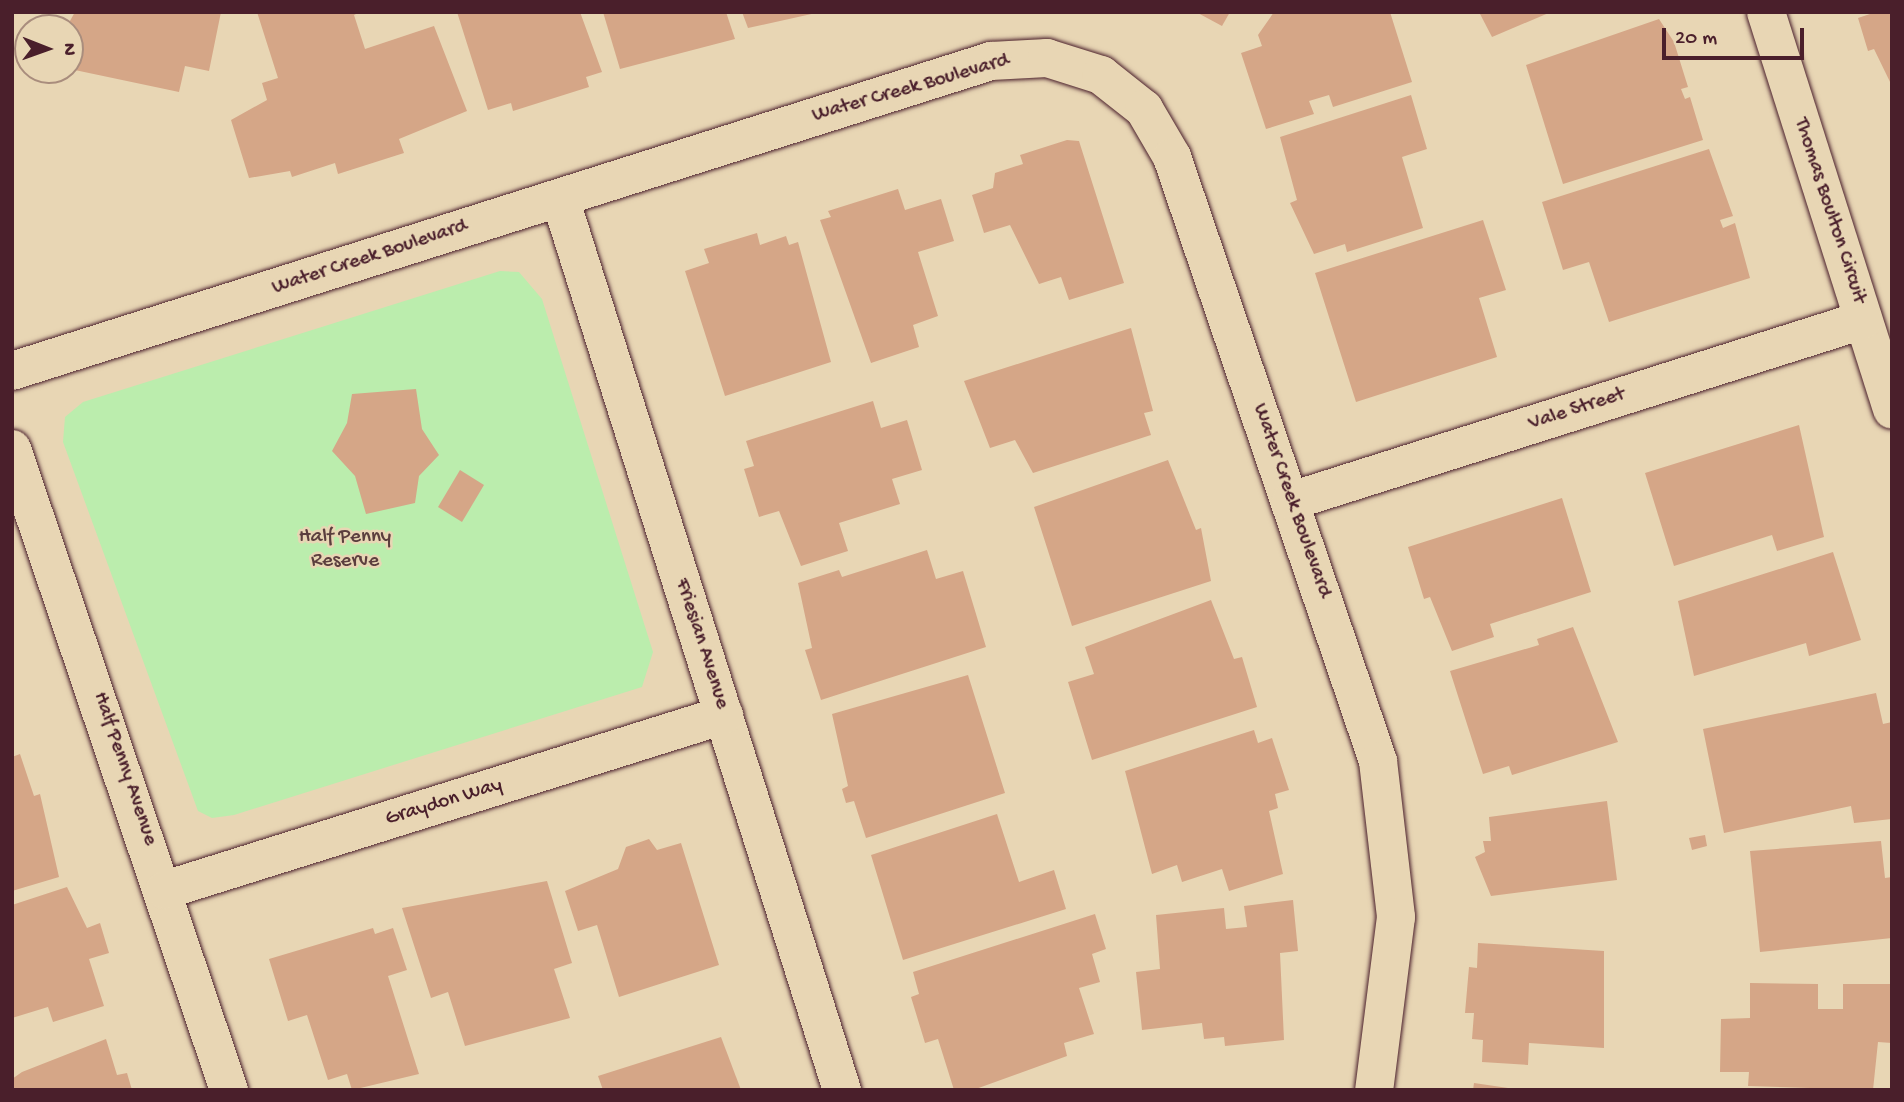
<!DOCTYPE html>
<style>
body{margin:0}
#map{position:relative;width:1904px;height:1102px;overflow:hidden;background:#e8d6b4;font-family:"Gochi Hand",sans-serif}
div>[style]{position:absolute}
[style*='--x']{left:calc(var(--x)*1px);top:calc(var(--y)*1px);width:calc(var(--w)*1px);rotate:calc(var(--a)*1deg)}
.green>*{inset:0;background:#bbedad}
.building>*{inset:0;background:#d5a687}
.roads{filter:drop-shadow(0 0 2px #4a1f2b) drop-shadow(0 0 2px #4a1f2b)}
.minor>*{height:38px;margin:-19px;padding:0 19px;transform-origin:19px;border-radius:19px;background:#e8d6b4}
span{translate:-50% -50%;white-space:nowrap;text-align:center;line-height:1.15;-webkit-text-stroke:5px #e8d6b4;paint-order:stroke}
.street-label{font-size:21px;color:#4a1f2b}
.park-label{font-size:21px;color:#5b3e3e}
.frame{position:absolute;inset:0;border:14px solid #4a1f2b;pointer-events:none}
.north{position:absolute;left:14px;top:14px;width:70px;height:70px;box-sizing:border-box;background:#e8d6b4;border:2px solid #a98d7d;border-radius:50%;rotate:91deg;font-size:19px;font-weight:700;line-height:28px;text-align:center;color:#4a1f2b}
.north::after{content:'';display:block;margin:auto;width:24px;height:32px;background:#4a1f2b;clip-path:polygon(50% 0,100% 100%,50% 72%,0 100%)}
.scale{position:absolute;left:1662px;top:28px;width:142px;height:32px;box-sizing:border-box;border:4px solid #4a1f2b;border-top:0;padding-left:9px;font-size:21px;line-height:24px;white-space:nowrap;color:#4a1f2b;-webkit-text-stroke:5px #e8d6b4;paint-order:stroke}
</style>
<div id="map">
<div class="green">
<div style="clip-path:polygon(500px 271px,519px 272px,542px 299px,653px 652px,642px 687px,234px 815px,212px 818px,198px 811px,63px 442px,65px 417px,83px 402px)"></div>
</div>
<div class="building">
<div style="clip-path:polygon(75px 12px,221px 12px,209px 71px,185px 66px,179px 92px,70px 69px,66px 28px)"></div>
<div style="clip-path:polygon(257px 12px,360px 12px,354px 15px,365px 49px,434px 26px,467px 111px,399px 139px,404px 153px,338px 174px,335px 163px,292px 177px,290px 171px,249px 178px,231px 120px,267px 100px,262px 83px,278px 78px)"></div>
<div style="clip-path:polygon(457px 12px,580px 12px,602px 72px,586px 77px,589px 87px,513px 111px,511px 103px,488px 110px)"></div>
<div style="clip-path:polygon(603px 12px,726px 12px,735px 39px,620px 69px)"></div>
<div style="clip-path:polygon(742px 12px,816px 12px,816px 13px,748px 28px)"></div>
<div style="clip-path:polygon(1196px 12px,1230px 12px,1222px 26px)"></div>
<div style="clip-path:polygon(1274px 12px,1390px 12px,1412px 82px,1333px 107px,1329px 95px,1309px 101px,1314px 114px,1266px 129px,1241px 53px,1262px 46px,1258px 35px)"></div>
<div style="clip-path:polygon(1479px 12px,1551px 12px,1492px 37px)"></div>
<div style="clip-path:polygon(1876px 12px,1892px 12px,1892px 86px,1874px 49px,1868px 51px,1858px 18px)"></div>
<div style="clip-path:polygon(1659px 19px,1674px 42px,1688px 87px,1681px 89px,1685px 99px,1690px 97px,1703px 140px,1563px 184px,1526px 65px)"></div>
<div style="clip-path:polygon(1411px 95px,1427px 149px,1402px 157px,1423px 228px,1347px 252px,1345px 244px,1314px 254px,1290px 203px,1297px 200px,1280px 137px)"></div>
<div style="clip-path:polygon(1067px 140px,1079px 141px,1124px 283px,1069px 300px,1061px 277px,1039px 284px,1010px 225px,984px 233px,972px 195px,993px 188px,995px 173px,1023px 164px,1020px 155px)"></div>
<div style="clip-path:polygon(1709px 149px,1733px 216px,1720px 220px,1723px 228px,1735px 223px,1750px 278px,1609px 322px,1589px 262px,1563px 270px,1542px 202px)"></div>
<div style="clip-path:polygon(898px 189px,905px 210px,941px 199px,954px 241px,918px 252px,938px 316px,913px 325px,919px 347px,871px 363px,820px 220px,831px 217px,828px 211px)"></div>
<div style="clip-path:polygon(1483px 220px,1506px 290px,1479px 298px,1497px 357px,1356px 402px,1315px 273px)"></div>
<div style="clip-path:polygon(757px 233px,760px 245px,786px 236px,789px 245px,798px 242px,831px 362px,725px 396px,685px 271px,709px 263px,704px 249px)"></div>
<div style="clip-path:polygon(1131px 328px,1153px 411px,1144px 413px,1151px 435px,1033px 473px,1015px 440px,990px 448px,964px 381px)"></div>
<div style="clip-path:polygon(416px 389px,422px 429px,439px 455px,419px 476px,415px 503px,366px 514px,355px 476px,332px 451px,347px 423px,352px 394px)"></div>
<div style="clip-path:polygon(873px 401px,881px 428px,907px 420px,922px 470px,892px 479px,900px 504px,839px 523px,848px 551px,801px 566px,779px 511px,759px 517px,744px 469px,754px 466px,746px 441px)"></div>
<div style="clip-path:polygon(1799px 425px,1824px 537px,1777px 551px,1772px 535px,1674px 566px,1645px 473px)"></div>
<div style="clip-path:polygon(1168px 460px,1196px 530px,1201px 528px,1211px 581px,1072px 626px,1034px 507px)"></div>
<div style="clip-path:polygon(460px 470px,484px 485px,462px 522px,438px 507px)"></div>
<div style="clip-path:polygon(1562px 498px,1591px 592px,1490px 624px,1494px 637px,1452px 651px,1430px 597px,1424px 599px,1408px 547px)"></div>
<div style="clip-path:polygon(927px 550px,936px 579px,963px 571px,986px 647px,821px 700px,805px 650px,812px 648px,798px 583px,839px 570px,842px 577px)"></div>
<div style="clip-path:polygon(1833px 552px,1861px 640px,1809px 656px,1806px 643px,1694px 676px,1678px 601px)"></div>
<div style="clip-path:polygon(1211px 600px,1234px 659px,1242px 657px,1257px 707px,1092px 760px,1068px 682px,1094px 674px,1085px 647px)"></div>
<div style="clip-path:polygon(1573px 627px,1618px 742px,1512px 775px,1509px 766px,1483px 774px,1450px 671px,1539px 645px,1537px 639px)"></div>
<div style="clip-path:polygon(968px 675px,1005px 793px,866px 838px,854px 801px,846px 803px,842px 789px,848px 786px,832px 714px)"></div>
<div style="clip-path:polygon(1876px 693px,1883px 724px,1892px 722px,1892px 819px,1854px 823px,1851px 806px,1724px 833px,1703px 729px)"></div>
<div style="clip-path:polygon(1254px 730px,1258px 743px,1272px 738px,1289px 790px,1275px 794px,1278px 808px,1269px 811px,1283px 874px,1229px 891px,1222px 869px,1182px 882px,1177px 865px,1152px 874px,1125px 771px)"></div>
<div style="clip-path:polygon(20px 754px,34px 796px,40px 794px,59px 877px,12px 891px,12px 757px)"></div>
<div style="clip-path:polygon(1607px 801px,1617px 880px,1491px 896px,1475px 857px,1485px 852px,1483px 841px,1491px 841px,1489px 817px)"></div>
<div style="clip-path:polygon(997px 814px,1019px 882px,1054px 870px,1066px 909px,903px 960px,871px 855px)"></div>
<div style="clip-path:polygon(1705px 835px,1707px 846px,1692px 850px,1689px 838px)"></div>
<div style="clip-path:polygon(649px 839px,657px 850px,681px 843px,719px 965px,619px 997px,597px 925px,578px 931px,565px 891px,618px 869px,626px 847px)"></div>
<div style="clip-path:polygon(1881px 841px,1885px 878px,1892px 877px,1892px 938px,1760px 952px,1750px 851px)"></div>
<div style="clip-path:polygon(547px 881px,572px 963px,554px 969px,570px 1018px,465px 1046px,448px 992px,431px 998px,402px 908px)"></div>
<div style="clip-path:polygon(67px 887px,87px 928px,100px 923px,109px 953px,89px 959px,104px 1006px,53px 1022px,48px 1007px,12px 1018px,12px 905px)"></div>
<div style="clip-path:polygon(1293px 900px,1298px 951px,1280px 953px,1284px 1040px,1225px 1046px,1224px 1037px,1204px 1039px,1202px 1023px,1142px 1030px,1136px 972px,1160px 969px,1156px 915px,1224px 908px,1226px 929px,1247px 927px,1244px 906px)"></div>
<div style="clip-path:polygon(1095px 914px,1106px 949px,1092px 954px,1100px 982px,1079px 988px,1094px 1034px,1064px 1043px,1067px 1056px,973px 1090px,954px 1090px,938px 1039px,925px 1043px,911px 997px,919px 994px,913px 972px)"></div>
<div style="clip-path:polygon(373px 928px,375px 934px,393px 928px,407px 970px,388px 976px,419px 1074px,352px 1090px,347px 1074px,328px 1080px,307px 1015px,288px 1021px,269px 959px)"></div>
<div style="clip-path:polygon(1478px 943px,1604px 951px,1604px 1048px,1529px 1043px,1528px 1065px,1482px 1062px,1483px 1040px,1472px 1039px,1474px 1013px,1465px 1013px,1469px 967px,1477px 968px)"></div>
<div style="clip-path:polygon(1750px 983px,1818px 984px,1818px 1009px,1843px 1009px,1843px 984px,1890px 984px,1892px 1043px,1878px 1042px,1873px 1090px,1748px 1086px,1749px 1072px,1720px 1072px,1721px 1019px,1750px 1018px)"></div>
<div style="clip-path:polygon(721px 1037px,741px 1090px,603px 1090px,598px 1076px)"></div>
<div style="clip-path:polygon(106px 1039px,117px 1075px,127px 1073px,132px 1090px,12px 1090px,12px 1079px,22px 1072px)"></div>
<div style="clip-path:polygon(1474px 1083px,1508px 1088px,1508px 1090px,1473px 1090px)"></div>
</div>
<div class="roads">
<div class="minor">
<div style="--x:1766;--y:12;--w:417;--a:72.4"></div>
<div style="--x:560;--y:198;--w:936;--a:72.46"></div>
<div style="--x:12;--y:371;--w:1027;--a:-17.57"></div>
<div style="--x:991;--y:61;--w:56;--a:-3.1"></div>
<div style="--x:1047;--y:58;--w:57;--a:17.5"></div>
<div style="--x:1101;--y:75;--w:55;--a:38.3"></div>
<div style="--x:1144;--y:109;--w:56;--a:59.7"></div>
<div style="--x:1172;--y:157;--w:638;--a:71.17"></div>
<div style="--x:1378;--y:761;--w:157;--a:83.4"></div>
<div style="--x:1396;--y:917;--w:174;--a:97.2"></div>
<div style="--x:12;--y:449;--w:677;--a:71.3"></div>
<div style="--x:1291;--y:501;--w:600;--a:-17.56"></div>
<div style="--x:165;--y:890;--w:586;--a:-17.38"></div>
</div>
</div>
<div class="street-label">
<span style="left:911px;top:89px;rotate:-16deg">Water Creek Boulevard</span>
<span style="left:1829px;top:211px;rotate:72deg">Thomas Boulton Circuit</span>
<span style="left:370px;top:258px;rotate:-18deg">Water Creek Boulevard</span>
<span style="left:1577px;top:410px;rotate:-18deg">Vale Street</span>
<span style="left:1291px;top:501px;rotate:71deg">Water Creek Boulevard</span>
<span style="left:701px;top:644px;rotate:72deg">Friesian Avenue</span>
<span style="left:124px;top:769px;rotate:71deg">Half Penny Avenue</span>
<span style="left:444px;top:803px;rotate:-17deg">Graydon Way</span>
</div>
<div class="park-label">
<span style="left:345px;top:550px">Half Penny<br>Reserve</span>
</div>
<div class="frame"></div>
<div class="north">N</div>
<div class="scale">20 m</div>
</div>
